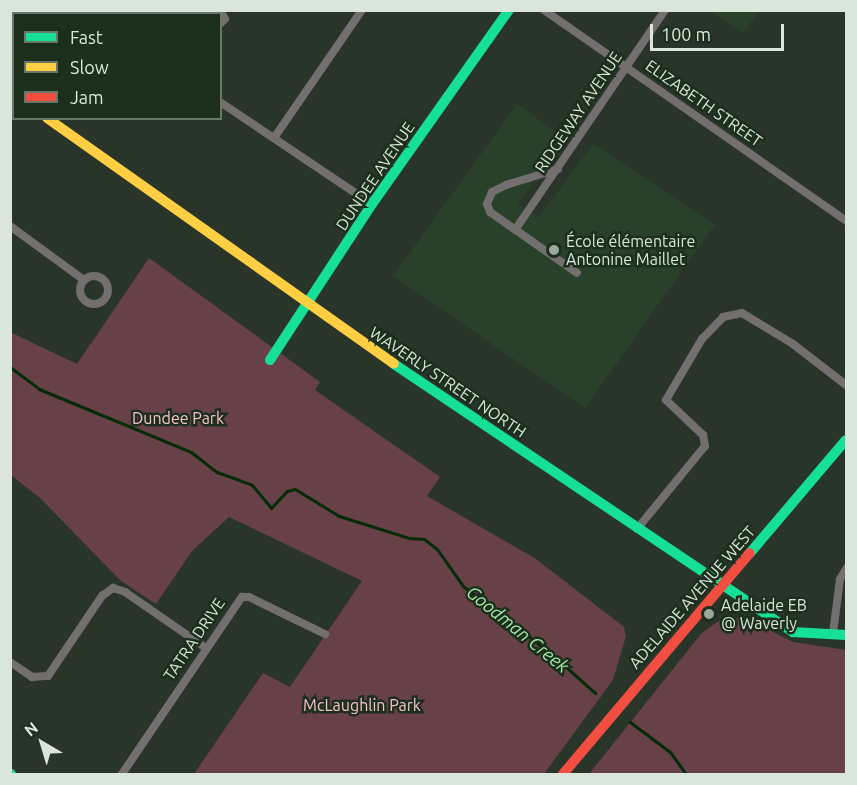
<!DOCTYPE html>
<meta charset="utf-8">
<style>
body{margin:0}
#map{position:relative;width:857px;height:785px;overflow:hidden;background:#2a352a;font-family:Ubuntu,sans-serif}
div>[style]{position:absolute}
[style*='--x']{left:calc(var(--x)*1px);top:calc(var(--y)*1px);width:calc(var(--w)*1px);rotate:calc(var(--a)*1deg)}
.built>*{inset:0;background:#29412a}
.green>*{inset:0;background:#674048}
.stream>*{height:3px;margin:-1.5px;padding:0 1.5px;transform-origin:1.5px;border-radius:1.5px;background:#042b07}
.street>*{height:8px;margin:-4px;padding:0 4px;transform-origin:4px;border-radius:4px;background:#726f6e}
.street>.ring{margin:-4px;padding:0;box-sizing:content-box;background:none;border:8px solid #726f6e;border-radius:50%}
.fast>*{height:10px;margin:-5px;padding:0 5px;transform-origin:5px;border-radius:5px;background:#16e098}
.slow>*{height:10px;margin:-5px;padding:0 5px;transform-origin:5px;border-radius:5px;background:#ffcf43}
.jam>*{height:10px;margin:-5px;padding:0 5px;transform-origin:5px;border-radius:5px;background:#f24e42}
.dots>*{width:16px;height:16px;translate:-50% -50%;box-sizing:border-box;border:3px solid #1b2f1c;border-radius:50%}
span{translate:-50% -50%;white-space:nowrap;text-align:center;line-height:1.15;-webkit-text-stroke:5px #1b2f1c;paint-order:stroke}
.street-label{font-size:16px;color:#d9e6d9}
.poi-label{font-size:16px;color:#d9e6d9}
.left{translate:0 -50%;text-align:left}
.park-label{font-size:16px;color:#f9c0cc}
.water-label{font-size:18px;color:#a6e9a8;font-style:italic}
.frame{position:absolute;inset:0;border:12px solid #d9e6d9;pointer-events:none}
.legend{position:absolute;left:12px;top:12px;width:210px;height:108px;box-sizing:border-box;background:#1b2f1c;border:2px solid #677868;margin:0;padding:8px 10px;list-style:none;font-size:18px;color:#d9e6d9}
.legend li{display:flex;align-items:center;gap:12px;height:30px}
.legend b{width:30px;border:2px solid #677868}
.north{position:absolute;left:12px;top:713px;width:60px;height:60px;-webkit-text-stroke:4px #1b2f1c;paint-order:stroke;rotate:322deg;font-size:16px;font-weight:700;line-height:24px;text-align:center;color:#d9e6d9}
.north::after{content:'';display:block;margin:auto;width:21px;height:27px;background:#d9e6d9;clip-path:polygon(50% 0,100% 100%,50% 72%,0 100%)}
.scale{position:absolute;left:650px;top:24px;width:134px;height:27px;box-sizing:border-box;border:3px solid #d9e6d9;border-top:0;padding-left:8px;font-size:18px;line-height:21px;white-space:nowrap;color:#d9e6d9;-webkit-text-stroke:4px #1b2f1c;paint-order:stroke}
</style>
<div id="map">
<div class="built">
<div style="clip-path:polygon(709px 11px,759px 11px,743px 33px)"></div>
<div style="clip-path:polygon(517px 104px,562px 136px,518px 204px,539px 217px,593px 144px,715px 224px,585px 408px,393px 276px)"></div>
</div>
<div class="green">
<div style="clip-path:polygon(149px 258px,320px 382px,315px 390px,440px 477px,427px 496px,536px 559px,624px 627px,626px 636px,613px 680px,544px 774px,194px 774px,263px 673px,290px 687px,362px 581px,229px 517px,192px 551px,156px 604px,121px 581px,40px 498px,11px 475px,10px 332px,77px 364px)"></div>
<div style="clip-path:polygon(743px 617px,793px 642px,846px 650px,846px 774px,589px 774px,701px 634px,717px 622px)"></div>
</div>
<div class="stream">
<div style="--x:10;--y:367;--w:36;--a:37"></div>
<div style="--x:39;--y:389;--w:165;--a:22.5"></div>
<div style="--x:191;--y:452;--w:33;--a:38"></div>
<div style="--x:217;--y:472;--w:37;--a:20"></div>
<div style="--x:252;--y:485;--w:30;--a:50"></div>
<div style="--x:271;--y:508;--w:23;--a:-47"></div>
<div style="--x:287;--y:491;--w:8;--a:-14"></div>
<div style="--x:295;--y:489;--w:52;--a:31.5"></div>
<div style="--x:339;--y:516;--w:73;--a:17.4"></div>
<div style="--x:409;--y:538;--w:15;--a:4"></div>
<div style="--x:424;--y:539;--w:16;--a:38"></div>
<div style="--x:437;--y:549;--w:45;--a:54.9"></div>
<div style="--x:463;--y:586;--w:108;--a:37.5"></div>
<div style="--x:549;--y:652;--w:62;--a:41.7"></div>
<div style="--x:630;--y:722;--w:50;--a:36.9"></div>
<div style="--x:670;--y:752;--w:27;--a:54"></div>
</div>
<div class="street">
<div style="--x:220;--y:10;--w:10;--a:61"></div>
<div style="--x:225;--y:19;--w:7;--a:135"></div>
<div style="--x:544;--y:10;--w:368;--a:34.9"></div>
<div style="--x:83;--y:14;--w:4;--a:-63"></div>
<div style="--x:10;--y:93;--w:4;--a:27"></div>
<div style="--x:220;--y:102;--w:183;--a:33.9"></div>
<div style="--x:10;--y:112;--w:6;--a:-51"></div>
<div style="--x:274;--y:138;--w:155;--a:-55.5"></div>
<div style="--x:558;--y:169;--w:54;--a:162.9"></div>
<div style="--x:506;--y:185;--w:16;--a:153"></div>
<div style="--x:492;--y:192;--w:13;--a:113"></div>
<div style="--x:487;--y:204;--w:9;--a:69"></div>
<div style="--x:490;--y:212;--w:106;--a:35"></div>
<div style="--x:10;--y:226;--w:92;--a:36.1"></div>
<div style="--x:515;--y:230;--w:266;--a:-55.7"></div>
<div class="ring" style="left:80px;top:276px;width:20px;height:20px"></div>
<div style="--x:637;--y:529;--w:107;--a:-50.7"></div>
<div style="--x:705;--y:446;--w:11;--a:-100"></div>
<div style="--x:703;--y:435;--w:51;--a:-136.6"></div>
<div style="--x:666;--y:400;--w:71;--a:-59.5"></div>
<div style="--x:702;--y:339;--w:30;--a:-46"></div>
<div style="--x:723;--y:317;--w:19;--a:-12"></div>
<div style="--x:742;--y:313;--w:60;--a:31.3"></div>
<div style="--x:793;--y:344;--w:67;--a:37.7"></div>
<div style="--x:833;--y:633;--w:54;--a:-82.6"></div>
<div style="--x:840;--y:579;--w:12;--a:-59"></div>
<div style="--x:10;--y:662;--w:27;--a:34"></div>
<div style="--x:32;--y:677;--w:16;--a:-4"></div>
<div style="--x:48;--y:676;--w:97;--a:-56"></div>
<div style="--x:102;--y:596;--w:14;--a:-36"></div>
<div style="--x:113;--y:588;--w:13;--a:18"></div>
<div style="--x:125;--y:592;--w:98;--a:34.7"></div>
<div style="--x:122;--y:774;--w:214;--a:-55.9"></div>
<div style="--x:242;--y:597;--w:7;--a:0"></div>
<div style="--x:249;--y:597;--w:85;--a:26"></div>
</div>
<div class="fast">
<div style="--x:270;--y:360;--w:186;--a:-56.8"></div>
<div style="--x:372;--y:204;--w:237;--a:-54.8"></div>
<div style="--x:394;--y:364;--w:481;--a:33.9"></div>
<div style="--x:793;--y:632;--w:53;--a:3.2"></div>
<div style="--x:750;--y:553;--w:148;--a:-49.7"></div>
<div style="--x:10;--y:774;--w:1;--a:0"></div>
</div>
<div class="slow">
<div style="--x:47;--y:118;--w:425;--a:35.3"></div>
</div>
<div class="jam">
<div style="--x:563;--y:774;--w:289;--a:-49.8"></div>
</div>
<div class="dots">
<div style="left:554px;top:250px;background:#9ca89c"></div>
<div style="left:709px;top:614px;background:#9ca89c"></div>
</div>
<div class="street-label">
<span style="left:704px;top:103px;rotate:35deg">ELIZABETH STREET</span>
<span style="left:578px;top:112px;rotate:-56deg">RIDGEWAY AVENUE</span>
<span style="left:375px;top:176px;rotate:-56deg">DUNDEE AVENUE</span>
<span style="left:448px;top:382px;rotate:34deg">WAVERLY STREET NORTH</span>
<span style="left:692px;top:597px;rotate:-49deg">ADELAIDE AVENUE WEST</span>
<span style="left:194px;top:639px;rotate:-56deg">TATRA DRIVE</span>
</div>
<div class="poi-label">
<span class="left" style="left:566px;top:250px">École élémentaire<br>Antonine Maillet</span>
<span class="left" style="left:721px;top:614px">Adelaide EB<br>@ Waverly</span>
</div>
<div class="park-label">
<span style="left:178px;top:418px">Dundee Park</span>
<span style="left:362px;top:705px">McLaughlin Park</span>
</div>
<div class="water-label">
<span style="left:518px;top:629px;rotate:39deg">Goodman Creek</span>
</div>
<div class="frame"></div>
<ul class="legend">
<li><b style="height:8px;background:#16e098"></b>Fast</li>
<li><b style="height:8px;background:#ffcf43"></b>Slow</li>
<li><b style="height:8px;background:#f24e42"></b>Jam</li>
</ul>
<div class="north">N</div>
<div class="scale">100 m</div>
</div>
